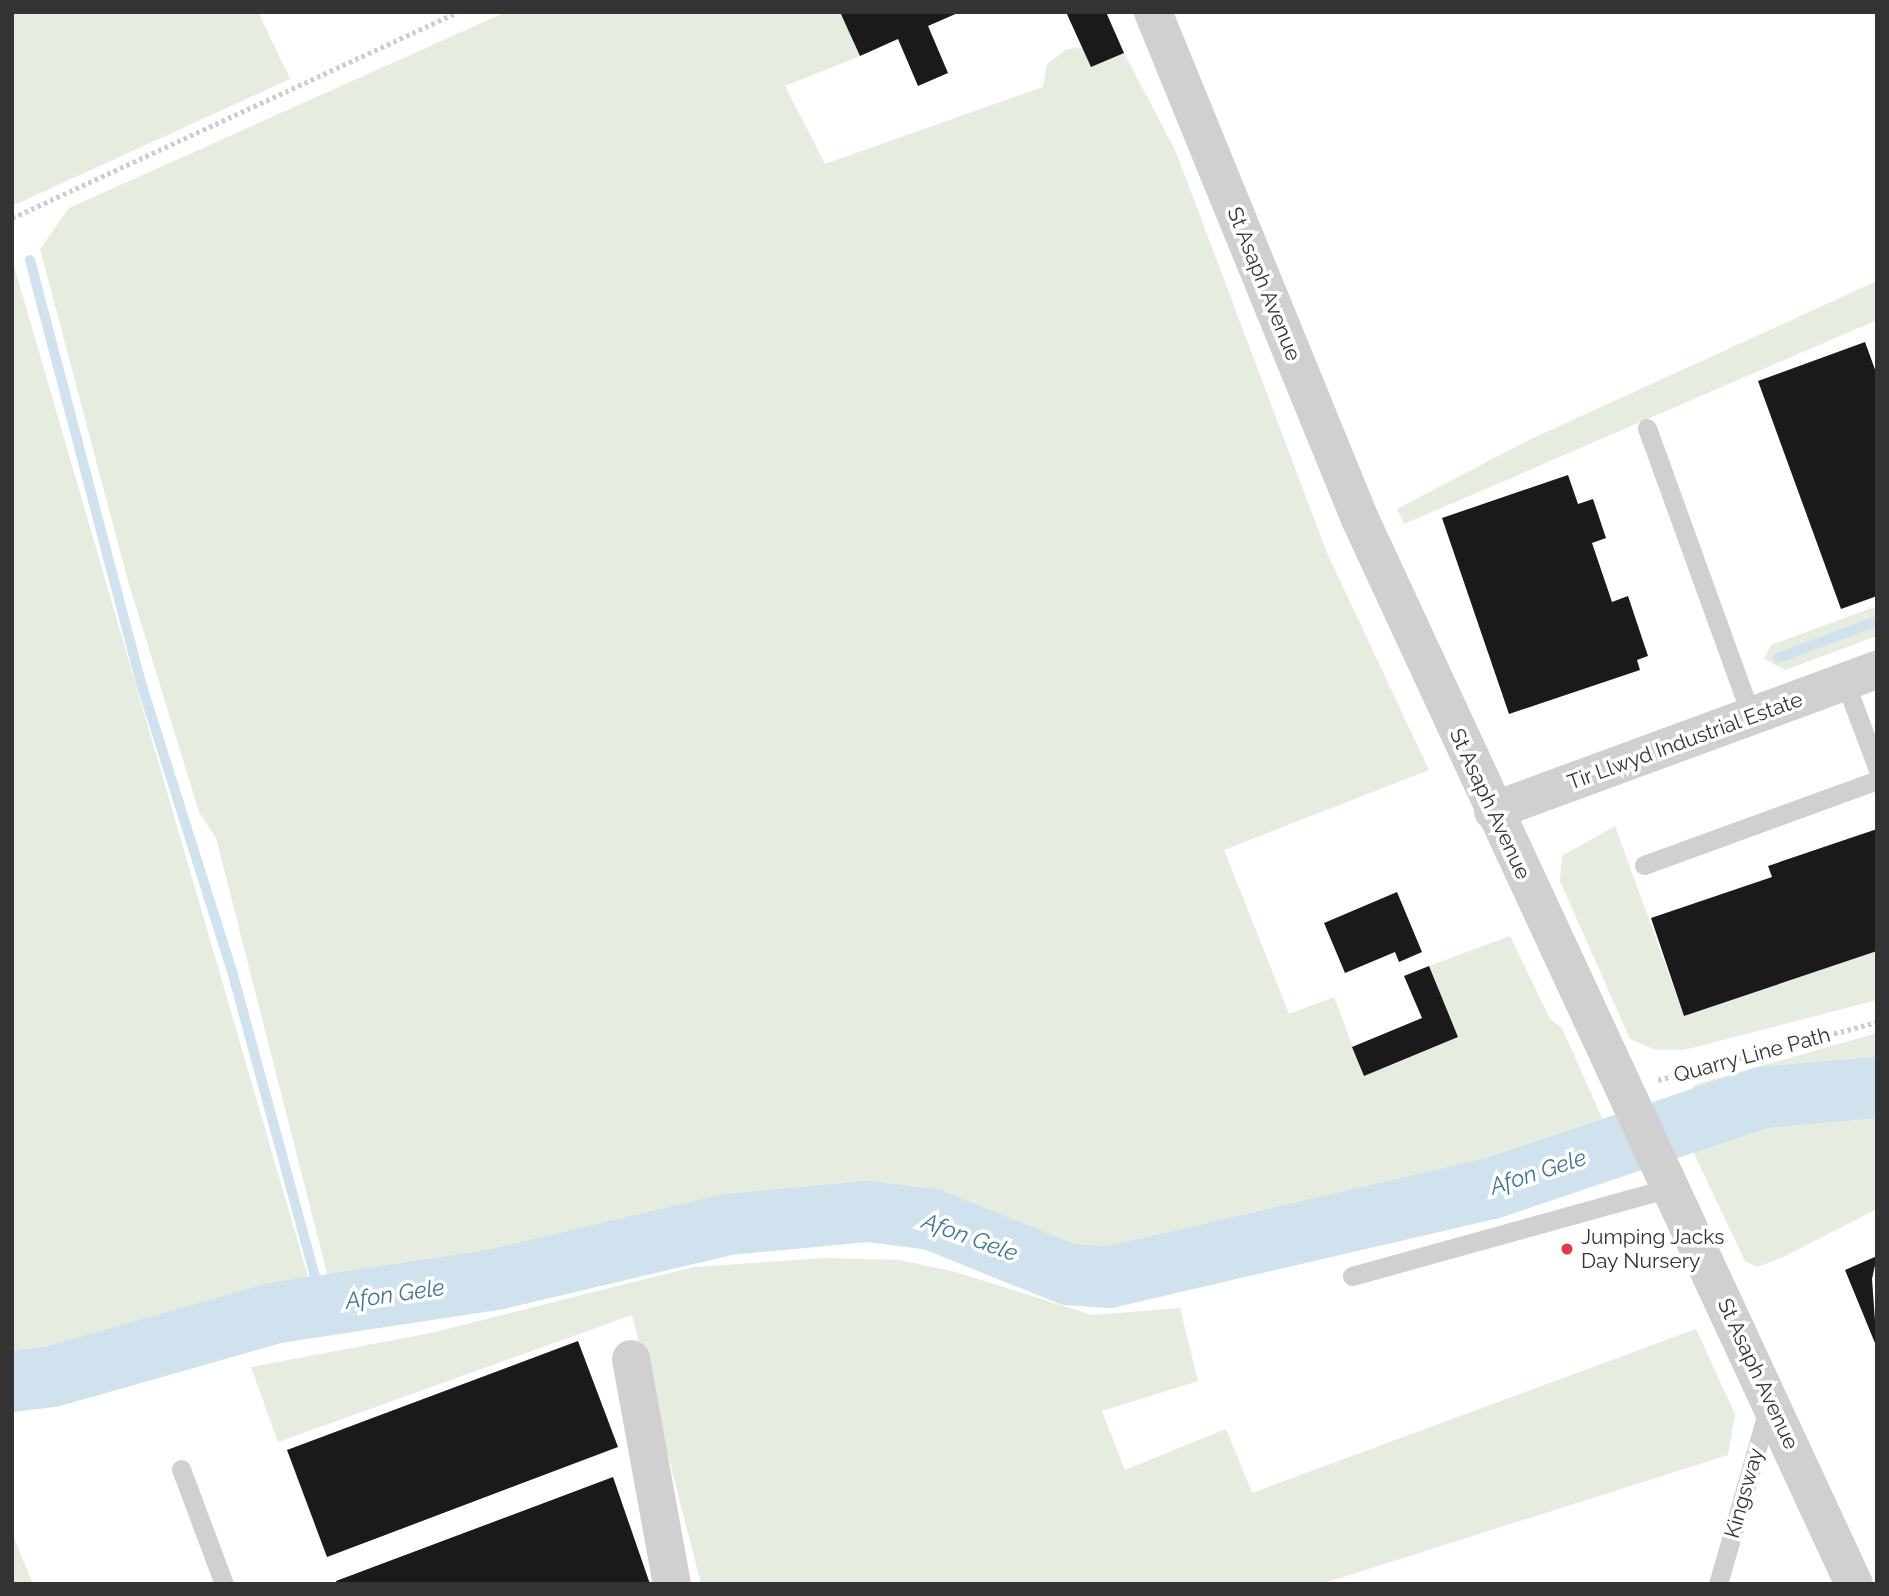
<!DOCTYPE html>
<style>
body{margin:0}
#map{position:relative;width:1889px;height:1596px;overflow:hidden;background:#fff;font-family:Raleway,sans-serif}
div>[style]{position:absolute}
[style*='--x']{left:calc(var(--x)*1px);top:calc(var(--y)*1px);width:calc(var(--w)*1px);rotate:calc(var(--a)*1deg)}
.green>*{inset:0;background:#e6ecdf}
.stream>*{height:10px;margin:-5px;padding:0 5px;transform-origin:5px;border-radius:5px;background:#cfe2ee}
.river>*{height:61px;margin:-30.5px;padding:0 30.5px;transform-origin:30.5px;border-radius:30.5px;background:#cfe2ee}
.building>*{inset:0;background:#1a1a1a}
.path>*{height:4.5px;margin-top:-2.25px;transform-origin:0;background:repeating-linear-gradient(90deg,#cdcdcd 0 3.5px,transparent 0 7px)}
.service>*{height:19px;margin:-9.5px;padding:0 9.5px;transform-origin:9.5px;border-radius:9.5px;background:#d0d0d0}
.minor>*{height:38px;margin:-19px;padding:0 19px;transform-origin:19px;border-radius:19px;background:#d0d0d0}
.tertiary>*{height:38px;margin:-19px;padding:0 19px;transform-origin:19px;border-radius:19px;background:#d0d0d0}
.dots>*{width:19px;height:19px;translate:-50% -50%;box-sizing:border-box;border:4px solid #fff;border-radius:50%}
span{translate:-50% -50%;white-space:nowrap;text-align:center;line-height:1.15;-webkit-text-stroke:7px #fff;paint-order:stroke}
.street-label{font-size:21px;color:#333}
.poi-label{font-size:21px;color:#333}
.left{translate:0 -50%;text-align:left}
.water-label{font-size:23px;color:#3f7597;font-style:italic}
.frame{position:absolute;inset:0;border:14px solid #333;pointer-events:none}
</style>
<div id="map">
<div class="green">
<div style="clip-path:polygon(12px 12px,258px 12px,290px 79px,12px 206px)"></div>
<div style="clip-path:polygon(506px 12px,840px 12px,860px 56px,785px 86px,825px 164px,1043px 87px,1047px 64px,1067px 49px,1096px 46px,1124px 53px,1176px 152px,1327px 553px,1429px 770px,1224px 850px,1289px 1014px,1334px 997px,1364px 1076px,1458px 1037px,1429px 966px,1510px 936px,1550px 1019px,1562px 1028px,1606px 1127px,1529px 1166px,1491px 1177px,1103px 1265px,1068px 1262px,916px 1210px,879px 1207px,716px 1220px,537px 1263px,333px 1297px,216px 838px,199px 812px,128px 581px,40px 249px,69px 208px)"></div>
<div style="clip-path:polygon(12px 259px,314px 1297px,12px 1373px)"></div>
<div style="clip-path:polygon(1877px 281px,1877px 320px,1404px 524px,1397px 509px,1531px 439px)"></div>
<div style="clip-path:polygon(1877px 606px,1877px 636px,1785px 670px,1764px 659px,1771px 645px)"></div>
<div style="clip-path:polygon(1615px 826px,1684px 1016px,1877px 951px,1877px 1000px,1684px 1050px,1656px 1050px,1630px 1039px,1560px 881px,1562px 856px)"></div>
<div style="clip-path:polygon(1877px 1033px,1877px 1209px,1783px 1257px,1757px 1267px,1745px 1261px,1689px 1143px,1681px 1106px,1694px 1085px)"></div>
<div style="clip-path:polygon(825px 1258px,899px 1260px,952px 1271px,1092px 1315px,1180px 1308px,1198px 1381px,1102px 1411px,1125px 1470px,1226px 1429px,1252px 1493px,1696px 1329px,1735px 1414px,1728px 1455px,1321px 1584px,701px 1584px,632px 1315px,278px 1442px,251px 1367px,431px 1333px,693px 1267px)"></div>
<div style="clip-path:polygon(12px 1533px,33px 1584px,12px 1584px)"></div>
</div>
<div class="stream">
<div style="--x:30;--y:260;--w:440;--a:75.3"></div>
<div style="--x:142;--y:686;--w:299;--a:72.5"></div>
<div style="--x:232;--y:971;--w:346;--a:74.8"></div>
<div style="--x:1778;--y:658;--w:106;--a:-20.5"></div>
</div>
<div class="river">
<div style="--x:12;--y:1381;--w:40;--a:-7.1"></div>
<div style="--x:52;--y:1376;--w:234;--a:-15.9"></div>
<div style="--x:277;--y:1312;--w:220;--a:-8.6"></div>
<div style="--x:495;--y:1279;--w:239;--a:-13.3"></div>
<div style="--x:728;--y:1224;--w:141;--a:-5.3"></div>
<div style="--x:868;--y:1211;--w:64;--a:7.2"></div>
<div style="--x:931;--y:1219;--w:148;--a:21.9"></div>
<div style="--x:1068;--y:1274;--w:40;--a:4.3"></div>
<div style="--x:1108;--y:1277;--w:393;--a:-13.1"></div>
<div style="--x:1491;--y:1188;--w:286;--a:-18.6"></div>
<div style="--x:1762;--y:1097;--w:115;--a:-5"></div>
</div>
<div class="building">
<div style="clip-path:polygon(840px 12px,960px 12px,928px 26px,948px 73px,918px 86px,898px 39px,860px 56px)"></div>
<div style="clip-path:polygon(1066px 12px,1106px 12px,1124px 53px,1091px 67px)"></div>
<div style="clip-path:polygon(1865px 342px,1877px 375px,1877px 596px,1841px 609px,1758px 381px)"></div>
<div style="clip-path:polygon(1568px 475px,1578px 504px,1593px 499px,1606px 538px,1592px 543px,1612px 602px,1628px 596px,1648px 656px,1637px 660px,1640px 670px,1509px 714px,1442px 518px)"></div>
<div style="clip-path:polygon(1877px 829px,1877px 951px,1684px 1016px,1651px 918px,1772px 877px,1768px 866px)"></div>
<div style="clip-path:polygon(1397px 892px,1422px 952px,1399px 962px,1395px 952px,1345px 973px,1324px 923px)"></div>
<div style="clip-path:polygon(1429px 966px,1458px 1037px,1364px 1076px,1352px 1047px,1422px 1018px,1404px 976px)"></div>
<div style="clip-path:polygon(1877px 1256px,1872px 1279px,1877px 1348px,1845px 1270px)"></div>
<div style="clip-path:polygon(578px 1341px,618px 1447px,327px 1557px,287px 1450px)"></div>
<div style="clip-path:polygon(613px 1477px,650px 1584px,337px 1584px,336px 1581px)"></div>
</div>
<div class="path">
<div style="--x:12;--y:218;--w:491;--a:-24.8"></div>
<div style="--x:1658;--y:1080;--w:227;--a:-14.8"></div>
</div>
<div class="service">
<div style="--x:1647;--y:428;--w:306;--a:70.1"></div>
<div style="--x:1845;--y:682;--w:91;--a:69.4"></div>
<div style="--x:1644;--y:865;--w:248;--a:-20"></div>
<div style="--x:1352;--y:1276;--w:333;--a:-15.5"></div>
<div style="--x:181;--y:1469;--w:123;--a:69.5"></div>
<div style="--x:1718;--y:1584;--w:185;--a:-74"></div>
</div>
<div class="minor">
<div style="--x:1493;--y:811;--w:409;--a:-20.2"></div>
<div style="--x:631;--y:1359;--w:229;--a:79.7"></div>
</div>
<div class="tertiary">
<div style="--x:1153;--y:12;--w:548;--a:67.79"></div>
<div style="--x:1360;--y:519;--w:1174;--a:65.12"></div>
</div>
<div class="dots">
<div style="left:1567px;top:1249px;background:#e63946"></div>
</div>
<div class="street-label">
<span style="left:1264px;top:284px;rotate:68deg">St Asaph Avenue</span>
<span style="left:1685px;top:741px;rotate:-20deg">Tir Llwyd Industrial Estate</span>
<span style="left:1490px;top:804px;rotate:65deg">St Asaph Avenue</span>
<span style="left:1752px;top:1055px;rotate:-15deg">Quarry Line Path</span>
<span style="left:1758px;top:1374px;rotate:65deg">St Asaph Avenue</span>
<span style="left:1744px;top:1493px;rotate:-74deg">Kingsway</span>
</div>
<div class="poi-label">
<span class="left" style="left:1581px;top:1249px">Jumping Jacks<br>Day Nursery</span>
</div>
<div class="water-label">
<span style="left:1538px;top:1172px;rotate:-18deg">Afon Gele</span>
<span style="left:970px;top:1237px;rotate:20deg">Afon Gele</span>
<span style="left:395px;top:1294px;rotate:-8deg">Afon Gele</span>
</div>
<div class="frame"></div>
</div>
